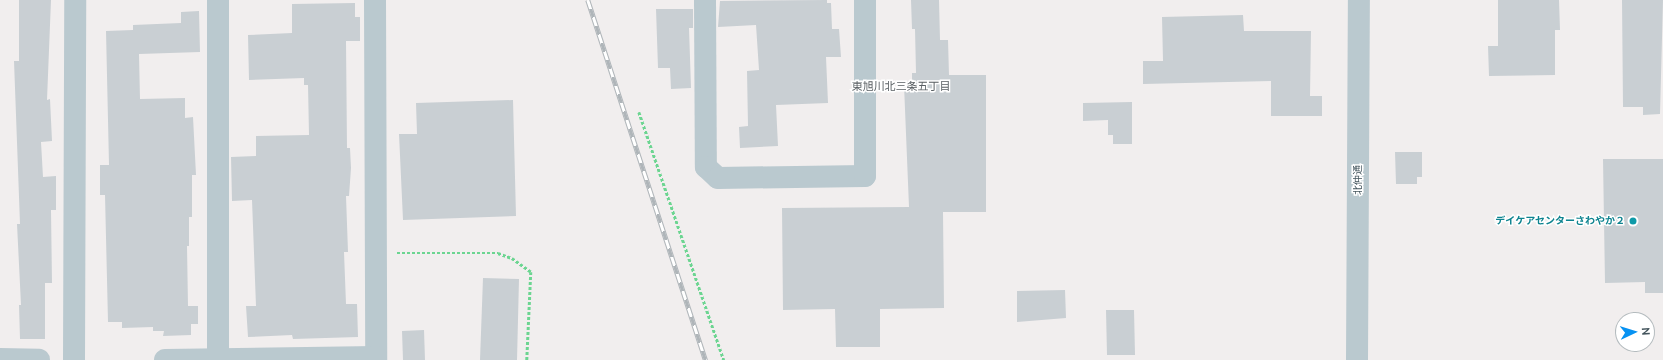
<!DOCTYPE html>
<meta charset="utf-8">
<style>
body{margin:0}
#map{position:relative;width:1663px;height:360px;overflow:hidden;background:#f1eeee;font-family:Ubuntu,"Noto Sans JP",sans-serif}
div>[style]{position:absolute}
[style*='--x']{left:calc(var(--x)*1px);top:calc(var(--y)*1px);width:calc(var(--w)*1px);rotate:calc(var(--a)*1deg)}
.building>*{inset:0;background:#c9cfd3}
.path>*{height:2.5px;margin-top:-1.25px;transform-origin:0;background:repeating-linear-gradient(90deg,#6cd591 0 3px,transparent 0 5px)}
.minor>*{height:22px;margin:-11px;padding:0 11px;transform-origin:11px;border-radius:11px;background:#bac9cf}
.rail>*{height:4.5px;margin-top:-2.25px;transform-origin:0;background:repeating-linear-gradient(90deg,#fff 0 9px,#afb5b9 0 18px);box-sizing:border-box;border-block:1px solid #afb5b9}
.dots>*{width:11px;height:11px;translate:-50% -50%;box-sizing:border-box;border:2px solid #fff;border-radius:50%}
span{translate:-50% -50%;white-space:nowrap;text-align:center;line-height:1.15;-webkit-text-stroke:3px #fff;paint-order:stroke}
.street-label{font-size:10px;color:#44555d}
.culture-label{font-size:10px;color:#0d838f;font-weight:700}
.right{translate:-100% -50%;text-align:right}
.neighbourhood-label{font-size:11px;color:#5a6064}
.north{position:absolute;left:1615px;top:312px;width:40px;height:40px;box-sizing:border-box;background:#fff;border:1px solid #b4bbbe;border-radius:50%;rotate:86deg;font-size:11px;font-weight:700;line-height:16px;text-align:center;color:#44555d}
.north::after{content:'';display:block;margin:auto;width:14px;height:18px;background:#0792f2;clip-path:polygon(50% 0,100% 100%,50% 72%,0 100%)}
</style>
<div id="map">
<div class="building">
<div style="clip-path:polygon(19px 0,51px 0,47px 100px,50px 99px,52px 141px,41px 142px,43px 177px,56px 176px,56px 210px,51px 210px,52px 283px,45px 283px,45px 339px,20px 339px,19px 305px,21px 305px,17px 224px,20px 224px,14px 61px,19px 61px)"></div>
<div style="clip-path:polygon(827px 0,827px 3px,831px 3px,832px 29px,839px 29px,841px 57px,826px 57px,828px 103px,776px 105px,778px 146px,740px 148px,739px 127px,748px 126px,747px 71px,759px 70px,756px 25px,718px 27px,720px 1px)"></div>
<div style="clip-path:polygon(911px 0,939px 0,940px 40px,948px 40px,949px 75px,986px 75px,986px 212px,943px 212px,944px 308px,880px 309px,880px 347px,836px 347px,835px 309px,783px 310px,782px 208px,909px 207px,904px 85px,912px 84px,912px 73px,916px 73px,915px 29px,912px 29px)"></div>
<div style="clip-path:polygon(1498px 0,1559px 0,1560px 30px,1555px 30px,1555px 75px,1489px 76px,1488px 46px,1498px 46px)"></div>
<div style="clip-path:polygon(1622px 0,1663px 0,1660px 114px,1643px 115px,1643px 107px,1623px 107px)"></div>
<div style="clip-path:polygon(355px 3px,355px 17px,360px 17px,360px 41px,346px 41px,347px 148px,350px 148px,351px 168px,349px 196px,346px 196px,348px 252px,344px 252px,346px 304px,357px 304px,358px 337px,293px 339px,292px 335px,248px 337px,246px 306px,256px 306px,252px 200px,232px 201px,231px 157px,256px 156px,256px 136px,309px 135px,308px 85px,304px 85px,304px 78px,249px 80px,248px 35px,292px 33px,292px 4px)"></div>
<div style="clip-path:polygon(656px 9px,693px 9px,693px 28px,689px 28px,691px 88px,671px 89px,670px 68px,658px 68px)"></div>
<div style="clip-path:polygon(199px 11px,200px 52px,139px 54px,140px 99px,185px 98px,185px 118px,193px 117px,196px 175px,192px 175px,192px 217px,189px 217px,189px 246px,187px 246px,188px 306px,198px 306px,198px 324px,191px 324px,191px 335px,163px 336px,164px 331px,153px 331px,153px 327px,122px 328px,122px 322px,108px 322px,105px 195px,100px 195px,100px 165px,109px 165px,106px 31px,133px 30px,133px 25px,181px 23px,181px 12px)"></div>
<div style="clip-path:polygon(1243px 15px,1244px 31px,1311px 31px,1310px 96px,1322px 96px,1322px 116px,1271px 116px,1271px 81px,1143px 84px,1143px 61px,1163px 61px,1162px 17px)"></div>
<div style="clip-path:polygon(513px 100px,516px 216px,403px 220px,399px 134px,417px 134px,416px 103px)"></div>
<div style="clip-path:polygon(1132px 102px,1132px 144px,1113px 144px,1113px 135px,1108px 135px,1108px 120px,1083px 121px,1083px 103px)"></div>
<div style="clip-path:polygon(1395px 152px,1422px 152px,1422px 177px,1417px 177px,1417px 184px,1396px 184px)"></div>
<div style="clip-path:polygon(1603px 159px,1663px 159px,1663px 293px,1645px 293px,1645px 282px,1605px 283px)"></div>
<div style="clip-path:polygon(483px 278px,519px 279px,517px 360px,480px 360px)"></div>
<div style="clip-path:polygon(1065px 290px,1066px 318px,1017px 322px,1017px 291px)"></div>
<div style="clip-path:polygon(1106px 310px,1134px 310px,1135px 355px,1107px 355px)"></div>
<div style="clip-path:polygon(424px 330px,425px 360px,403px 360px,402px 331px)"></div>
</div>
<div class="path">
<div style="--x:639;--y:112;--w:262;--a:71.1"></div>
<div style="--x:397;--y:253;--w:101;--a:0"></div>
<div style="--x:498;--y:253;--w:15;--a:20"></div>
<div style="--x:512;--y:258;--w:24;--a:36"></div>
<div style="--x:531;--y:272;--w:88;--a:92.6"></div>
</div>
<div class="minor">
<div style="--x:375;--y:0;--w:360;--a:89.8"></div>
<div style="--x:705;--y:0;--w:167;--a:89.7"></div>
<div style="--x:706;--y:167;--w:16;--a:43"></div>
<div style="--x:718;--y:178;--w:147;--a:-0.8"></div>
<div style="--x:865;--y:176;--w:176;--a:-90"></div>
<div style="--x:0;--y:359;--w:39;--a:1"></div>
<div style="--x:74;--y:360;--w:360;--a:-89.8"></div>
<div style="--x:165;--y:360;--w:211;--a:-0.8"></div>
<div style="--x:218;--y:360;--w:360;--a:-90"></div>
<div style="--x:1357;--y:360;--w:360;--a:-89.7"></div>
</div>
<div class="rail">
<div style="--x:588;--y:0;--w:379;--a:71.9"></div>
</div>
<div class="dots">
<div style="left:1633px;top:221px;background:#0f9aa8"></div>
</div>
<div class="street-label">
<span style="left:1358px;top:180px;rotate:-90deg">北仲通</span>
</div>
<div class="culture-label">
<span class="right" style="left:1625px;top:221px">デイケアセンターさわやか２</span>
</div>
<div class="neighbourhood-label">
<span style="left:901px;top:86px">東旭川北三条五丁目</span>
</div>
<div class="north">N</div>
</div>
